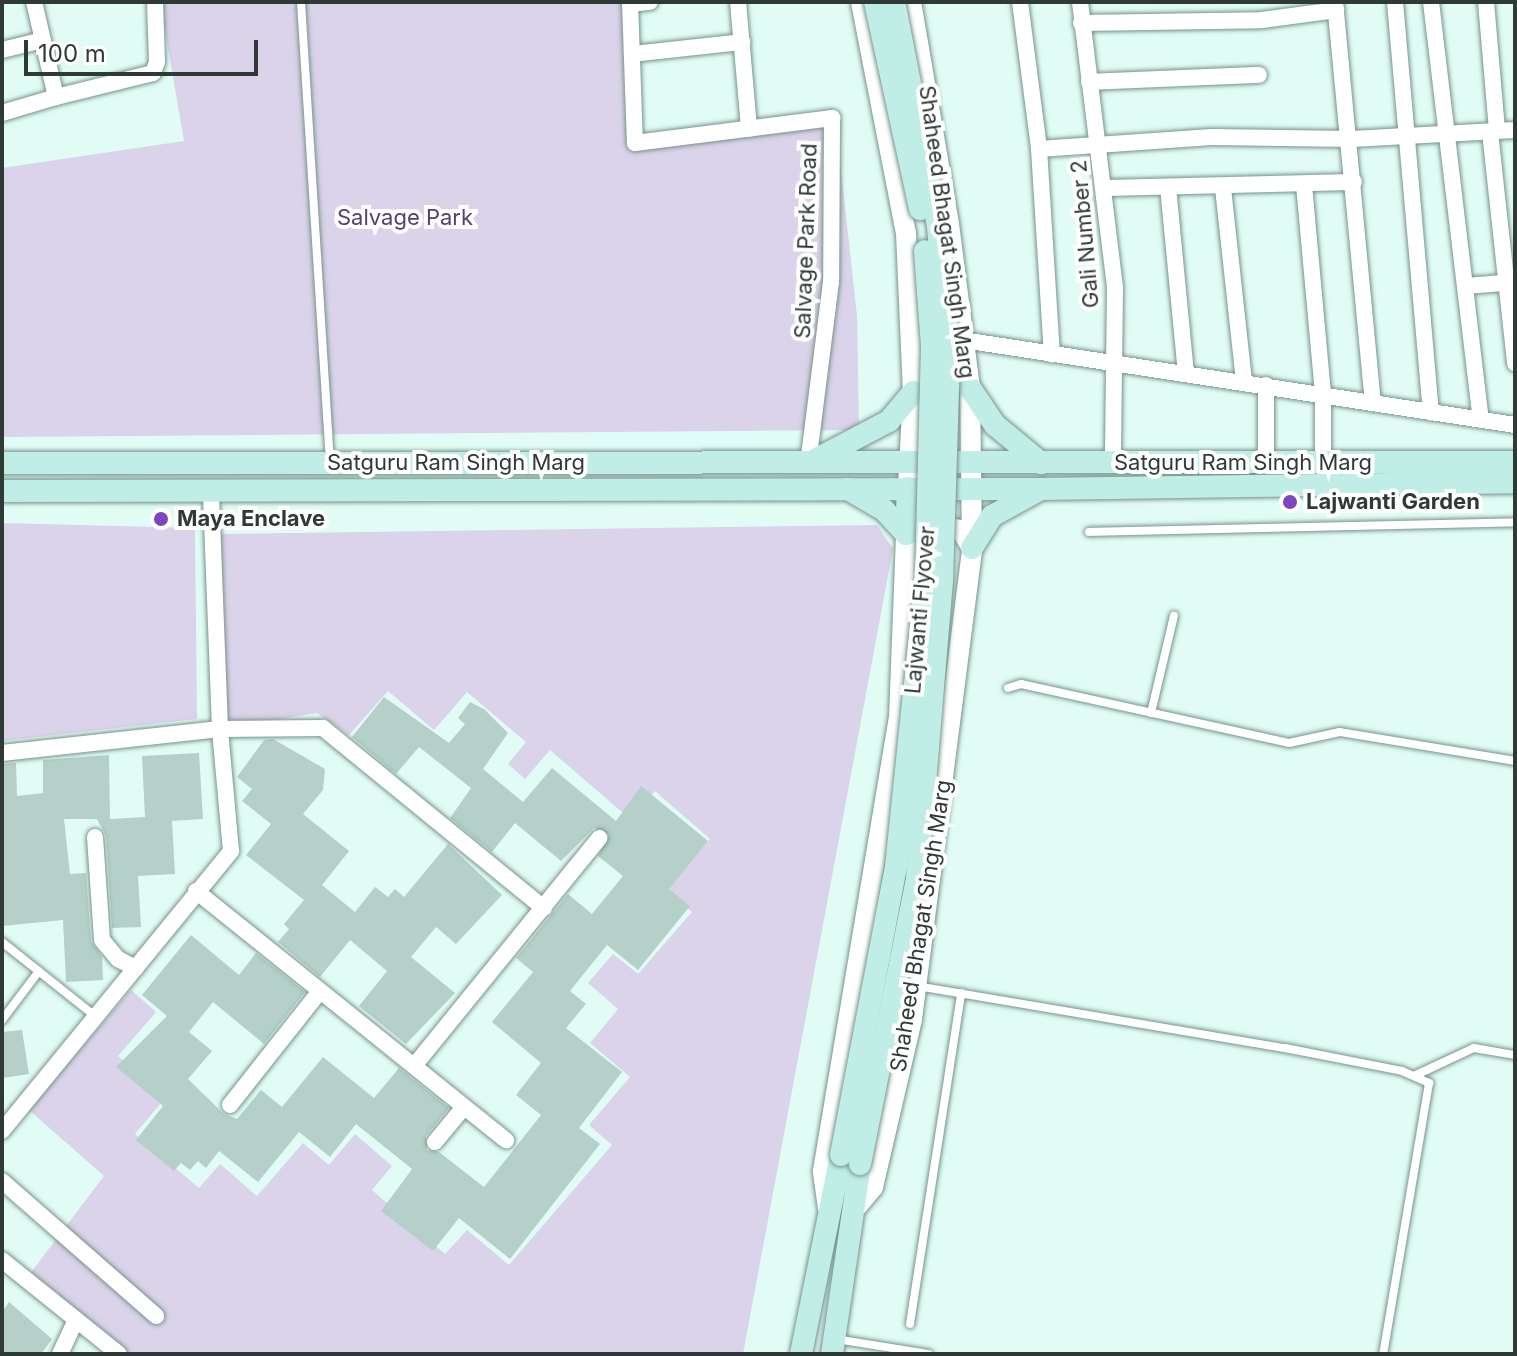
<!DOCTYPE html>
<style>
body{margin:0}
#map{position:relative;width:1517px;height:1356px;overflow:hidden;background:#e0fcf5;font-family:Inter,sans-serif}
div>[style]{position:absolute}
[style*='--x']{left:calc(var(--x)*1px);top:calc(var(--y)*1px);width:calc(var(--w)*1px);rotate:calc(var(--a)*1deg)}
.green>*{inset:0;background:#dad3e9}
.building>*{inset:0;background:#b4d0c9}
.roads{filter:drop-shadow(0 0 2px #78938c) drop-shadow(0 0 2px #78938c)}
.service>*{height:8px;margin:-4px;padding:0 4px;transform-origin:4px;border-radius:4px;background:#fff}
.minor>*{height:16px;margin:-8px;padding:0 8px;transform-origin:8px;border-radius:8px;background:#fff}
.tertiary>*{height:20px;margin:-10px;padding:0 10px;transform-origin:10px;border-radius:10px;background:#fff}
.secondary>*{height:22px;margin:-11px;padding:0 11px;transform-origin:11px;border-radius:11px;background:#c0eee7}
.bridges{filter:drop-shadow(0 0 2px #78938c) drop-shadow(0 0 2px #78938c)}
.secondary-bridge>*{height:22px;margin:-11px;padding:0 11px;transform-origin:11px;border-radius:11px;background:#c0eee7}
.dots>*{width:22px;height:22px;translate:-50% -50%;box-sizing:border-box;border:4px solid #fff;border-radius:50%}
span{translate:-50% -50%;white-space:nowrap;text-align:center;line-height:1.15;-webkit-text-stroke:8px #fff;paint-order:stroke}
.park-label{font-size:22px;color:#52426e}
.street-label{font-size:22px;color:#2f3a37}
.poi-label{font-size:22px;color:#2f3a37;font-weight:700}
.left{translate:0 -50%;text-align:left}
.frame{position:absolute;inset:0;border:4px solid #2f3a37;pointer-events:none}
.scale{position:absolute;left:24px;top:40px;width:234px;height:36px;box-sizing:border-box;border:4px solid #2f3a37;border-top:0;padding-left:10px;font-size:24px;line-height:28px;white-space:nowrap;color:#2f3a37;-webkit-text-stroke:6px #fff;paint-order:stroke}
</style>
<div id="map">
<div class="green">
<div style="clip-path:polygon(160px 2px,634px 2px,644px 142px,836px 124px,857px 316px,859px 430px,2px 437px,2px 168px,184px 141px)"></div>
<div style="clip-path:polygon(2px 523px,195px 528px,197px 719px,2px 741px)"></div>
<div style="clip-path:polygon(877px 525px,893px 549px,743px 1354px,116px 1354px,26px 1279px,104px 1176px,29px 1110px,131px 990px,156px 1012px,118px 1056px,166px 1097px,135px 1134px,199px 1188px,220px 1164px,257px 1196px,303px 1143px,329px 1165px,355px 1134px,392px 1166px,372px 1190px,445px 1254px,467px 1230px,509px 1265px,612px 1145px,589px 1125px,630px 1077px,590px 1043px,618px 1009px,588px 983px,613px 954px,638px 974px,692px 912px,666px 890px,710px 839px,655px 791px,630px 819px,550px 750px,525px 779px,508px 764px,526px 742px,467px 692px,434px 730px,388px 691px,349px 735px,317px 713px,225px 728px,221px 534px)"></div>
</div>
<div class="building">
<div style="clip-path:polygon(384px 697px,449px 743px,465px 724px,458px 718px,470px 702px,484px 709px,508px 733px,483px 769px,523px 802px,552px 768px,616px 821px,641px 786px,708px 841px,669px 889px,690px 906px,638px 970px,607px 945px,570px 991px,586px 1004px,566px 1028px,622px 1072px,579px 1128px,600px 1144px,510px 1259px,459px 1218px,433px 1251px,381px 1211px,412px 1169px,356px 1124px,330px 1157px,299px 1132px,258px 1182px,219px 1151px,206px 1168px,198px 1161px,190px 1170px,181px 1163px,174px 1171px,136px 1140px,163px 1106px,116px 1067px,167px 1016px,142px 995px,191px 935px,239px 975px,256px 953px,305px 992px,264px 1044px,213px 1002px,189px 1032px,212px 1051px,188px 1079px,224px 1114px,237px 1119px,261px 1090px,282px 1107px,323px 1057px,374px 1098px,399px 1068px,449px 1108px,426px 1136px,427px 1150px,439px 1152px,484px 1187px,541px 1115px,516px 1095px,541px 1063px,492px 1022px,533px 972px,516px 958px,568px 894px,592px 914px,623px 876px,598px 856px,609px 835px,594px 828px,561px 861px,515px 823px,492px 852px,450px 818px,471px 788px,419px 747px,396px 774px,352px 737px)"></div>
<div style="clip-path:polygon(273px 739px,325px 769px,323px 790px,303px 814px,349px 851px,322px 885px,355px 912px,375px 887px,388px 897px,395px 889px,404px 897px,448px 844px,502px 895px,456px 944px,436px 927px,411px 957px,455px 993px,406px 1044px,359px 1006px,387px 971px,350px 940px,320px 977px,278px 942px,289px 929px,284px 924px,304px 900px,246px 855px,271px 824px,242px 801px,252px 789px,237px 777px,264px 740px)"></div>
<div style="clip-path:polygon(199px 753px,203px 819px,172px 821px,175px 874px,138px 876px,141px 927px,112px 928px,106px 836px,97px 819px,64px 819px,70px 874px,86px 873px,91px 941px,102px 957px,103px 980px,66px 982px,63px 920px,2px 926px,2px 764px,16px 763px,17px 796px,43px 793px,43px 760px,109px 755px,110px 819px,145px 817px,142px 756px)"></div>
<div style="clip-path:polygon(22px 1030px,29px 1074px,2px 1078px,2px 1032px)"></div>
<div style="clip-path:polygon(9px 1302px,52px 1339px,41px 1354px,2px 1354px,2px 1312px)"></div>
</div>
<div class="roads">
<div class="service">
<div style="--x:301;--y:2;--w:462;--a:86.4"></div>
<div style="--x:1089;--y:532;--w:426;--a:-1.3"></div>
<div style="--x:1008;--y:688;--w:14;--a:-17"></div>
<div style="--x:1021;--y:684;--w:274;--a:12.4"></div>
<div style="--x:1289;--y:743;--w:52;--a:-12.2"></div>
<div style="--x:1340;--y:732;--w:177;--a:9.4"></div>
<div style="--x:1151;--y:713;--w:100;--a:-76.7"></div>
<div style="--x:2;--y:942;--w:119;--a:38.5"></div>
<div style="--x:917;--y:986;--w:373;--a:9.6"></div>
<div style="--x:1285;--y:1048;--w:119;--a:11.1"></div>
<div style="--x:1402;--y:1071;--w:30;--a:24"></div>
<div style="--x:1429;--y:1083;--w:275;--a:99.6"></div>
<div style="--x:2;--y:1020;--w:61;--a:-52.9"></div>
<div style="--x:1416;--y:1075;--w:64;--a:-25"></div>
<div style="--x:1474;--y:1048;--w:42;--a:9.7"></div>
<div style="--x:910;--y:1324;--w:335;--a:-81.2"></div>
<div style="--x:836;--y:1339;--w:94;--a:9.2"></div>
</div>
<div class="minor">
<div style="--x:630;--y:2;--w:141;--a:88"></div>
<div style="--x:635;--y:143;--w:199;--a:-7.2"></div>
<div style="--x:832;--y:118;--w:164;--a:90.3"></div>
<div style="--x:831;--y:282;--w:183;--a:97.2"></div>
<div style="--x:738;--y:2;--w:127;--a:85"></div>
<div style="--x:1020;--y:2;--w:148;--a:82.6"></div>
<div style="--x:1039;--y:149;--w:206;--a:86.4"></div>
<div style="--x:1080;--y:2;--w:288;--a:83"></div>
<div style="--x:1115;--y:288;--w:175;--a:90.7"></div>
<div style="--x:1335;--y:2;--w:403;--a:84.6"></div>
<div style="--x:1395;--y:2;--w:412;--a:85"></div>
<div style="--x:1431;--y:2;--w:421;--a:83.2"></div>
<div style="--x:1486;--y:2;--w:129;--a:85.1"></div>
<div style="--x:630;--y:4;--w:20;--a:-6"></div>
<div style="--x:1081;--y:23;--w:181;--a:-0.9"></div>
<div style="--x:1262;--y:20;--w:75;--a:-7.7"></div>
<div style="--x:2;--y:50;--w:42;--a:-13.7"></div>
<div style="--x:632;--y:54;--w:111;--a:-6.2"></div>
<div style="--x:1089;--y:82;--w:170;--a:-2.4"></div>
<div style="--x:56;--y:97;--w:100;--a:-13.9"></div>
<div style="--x:153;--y:73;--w:12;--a:-70"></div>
<div style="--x:157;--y:62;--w:60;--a:-91.9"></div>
<div style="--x:2;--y:113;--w:56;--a:-16.5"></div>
<div style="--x:56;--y:97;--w:98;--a:-103"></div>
<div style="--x:1490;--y:132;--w:233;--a:83.8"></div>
<div style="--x:1039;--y:149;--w:173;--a:-4"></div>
<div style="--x:1212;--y:137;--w:140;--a:0.8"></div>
<div style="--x:1352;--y:139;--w:163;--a:-3.2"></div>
<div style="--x:1304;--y:185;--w:210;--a:84.8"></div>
<div style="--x:1323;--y:394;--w:69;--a:90"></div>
<div style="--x:1168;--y:187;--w:187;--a:84.5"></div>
<div style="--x:1104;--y:188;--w:250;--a:-1.4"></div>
<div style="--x:1223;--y:188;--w:195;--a:83.8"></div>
<div style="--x:1466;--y:286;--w:49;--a:-4.7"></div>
<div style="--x:963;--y:340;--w:559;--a:8.75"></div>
<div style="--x:1266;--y:463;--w:78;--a:-90"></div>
<div style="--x:2;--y:753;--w:219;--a:-6.3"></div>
<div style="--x:220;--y:729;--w:103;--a:-0.6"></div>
<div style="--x:323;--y:728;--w:285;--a:39.2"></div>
<div style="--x:95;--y:837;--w:103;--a:86.1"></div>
<div style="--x:102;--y:940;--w:25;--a:50"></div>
<div style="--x:118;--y:959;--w:20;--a:27"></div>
<div style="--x:196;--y:891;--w:398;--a:38.8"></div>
<div style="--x:414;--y:1066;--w:294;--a:-50.9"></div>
<div style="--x:230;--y:1105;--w:145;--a:-51.7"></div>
<div style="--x:2;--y:1131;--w:362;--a:-50.7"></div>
<div style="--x:231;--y:851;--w:122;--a:-95.2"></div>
<div style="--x:220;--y:729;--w:239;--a:-92.2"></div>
<div style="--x:435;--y:1142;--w:45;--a:-50.4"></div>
<div style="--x:2;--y:1181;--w:205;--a:41.2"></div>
<div style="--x:2;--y:1260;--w:150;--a:38.8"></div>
<div style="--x:60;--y:1354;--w:38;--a:-65"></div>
</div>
<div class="tertiary">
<div style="--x:861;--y:2;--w:235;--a:79"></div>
<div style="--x:906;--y:233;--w:159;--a:87.5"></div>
<div style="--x:913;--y:392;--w:96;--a:93"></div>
<div style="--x:828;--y:1208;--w:37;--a:-98"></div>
<div style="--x:823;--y:1171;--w:459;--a:-80.5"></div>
<div style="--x:899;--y:718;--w:184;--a:-87.8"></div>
<div style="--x:906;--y:534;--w:16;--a:-47"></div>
<div style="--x:917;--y:522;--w:45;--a:10.3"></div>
<div style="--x:961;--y:530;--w:21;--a:59"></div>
<div style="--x:853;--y:1211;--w:31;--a:-50"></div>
<div style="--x:873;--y:1187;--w:172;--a:-76.9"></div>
<div style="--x:912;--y:1019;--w:475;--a:-82.7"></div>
<div style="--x:972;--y:548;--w:160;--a:-90.7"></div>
<div style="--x:970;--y:388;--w:165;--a:-97.3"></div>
<div style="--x:949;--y:224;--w:225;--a:-99.7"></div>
</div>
<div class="secondary">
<div style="--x:970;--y:388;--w:45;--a:56"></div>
<div style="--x:995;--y:425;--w:60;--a:39.6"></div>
<div style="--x:813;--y:461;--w:86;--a:-27.8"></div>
<div style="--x:889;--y:421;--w:38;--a:-50"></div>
<div style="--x:2;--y:463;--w:1513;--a:-0.04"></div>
<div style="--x:848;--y:489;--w:42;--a:30.3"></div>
<div style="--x:884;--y:510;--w:33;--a:47"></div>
<div style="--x:2;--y:491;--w:1038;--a:-0.11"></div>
<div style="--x:1040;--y:489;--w:475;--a:-0.8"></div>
<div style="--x:906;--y:534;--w:46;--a:-87.5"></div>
<div style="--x:972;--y:548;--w:38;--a:-58"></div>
<div style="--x:992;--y:516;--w:54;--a:-29"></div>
<div style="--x:801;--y:1354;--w:203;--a:-78.6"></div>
<div style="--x:832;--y:1354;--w:192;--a:-81.6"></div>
</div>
</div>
<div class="bridges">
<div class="secondary-bridge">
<div style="--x:875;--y:2;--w:212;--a:77.7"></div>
<div style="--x:841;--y:1155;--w:293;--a:-79.2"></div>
<div style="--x:896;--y:867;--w:294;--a:-84.1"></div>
<div style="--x:926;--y:575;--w:228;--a:-88.5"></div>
<div style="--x:932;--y:347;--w:96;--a:-94.2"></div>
<div style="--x:860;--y:1164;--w:292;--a:-78.7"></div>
<div style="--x:917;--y:878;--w:298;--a:-85.2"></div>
<div style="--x:942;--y:581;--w:226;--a:-88.2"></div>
<div style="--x:949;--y:355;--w:129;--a:-94.9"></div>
<div style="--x:938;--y:226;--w:228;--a:-101.1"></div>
</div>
</div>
<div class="dots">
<div style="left:1290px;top:502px;background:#7b48bf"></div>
<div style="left:161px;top:519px;background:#7b48bf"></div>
</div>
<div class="park-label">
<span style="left:405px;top:218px">Salvage Park</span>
</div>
<div class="street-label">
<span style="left:947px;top:232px;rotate:82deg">Shaheed Bhagat Singh Marg</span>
<span style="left:1085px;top:234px;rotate:-95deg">Gali Number 2</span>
<span style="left:806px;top:241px;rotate:-88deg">Salvage Park Road</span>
<span style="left:456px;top:463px">Satguru Ram Singh Marg</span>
<span style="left:1243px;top:463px">Satguru Ram Singh Marg</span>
<span style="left:920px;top:610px;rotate:-85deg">Lajwanti Flyover</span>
<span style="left:921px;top:926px;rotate:-81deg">Shaheed Bhagat Singh Marg</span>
</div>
<div class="poi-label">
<span class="left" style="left:1306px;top:502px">Lajwanti Garden</span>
<span class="left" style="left:177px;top:519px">Maya Enclave</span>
</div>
<div class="frame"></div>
<div class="scale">100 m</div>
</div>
